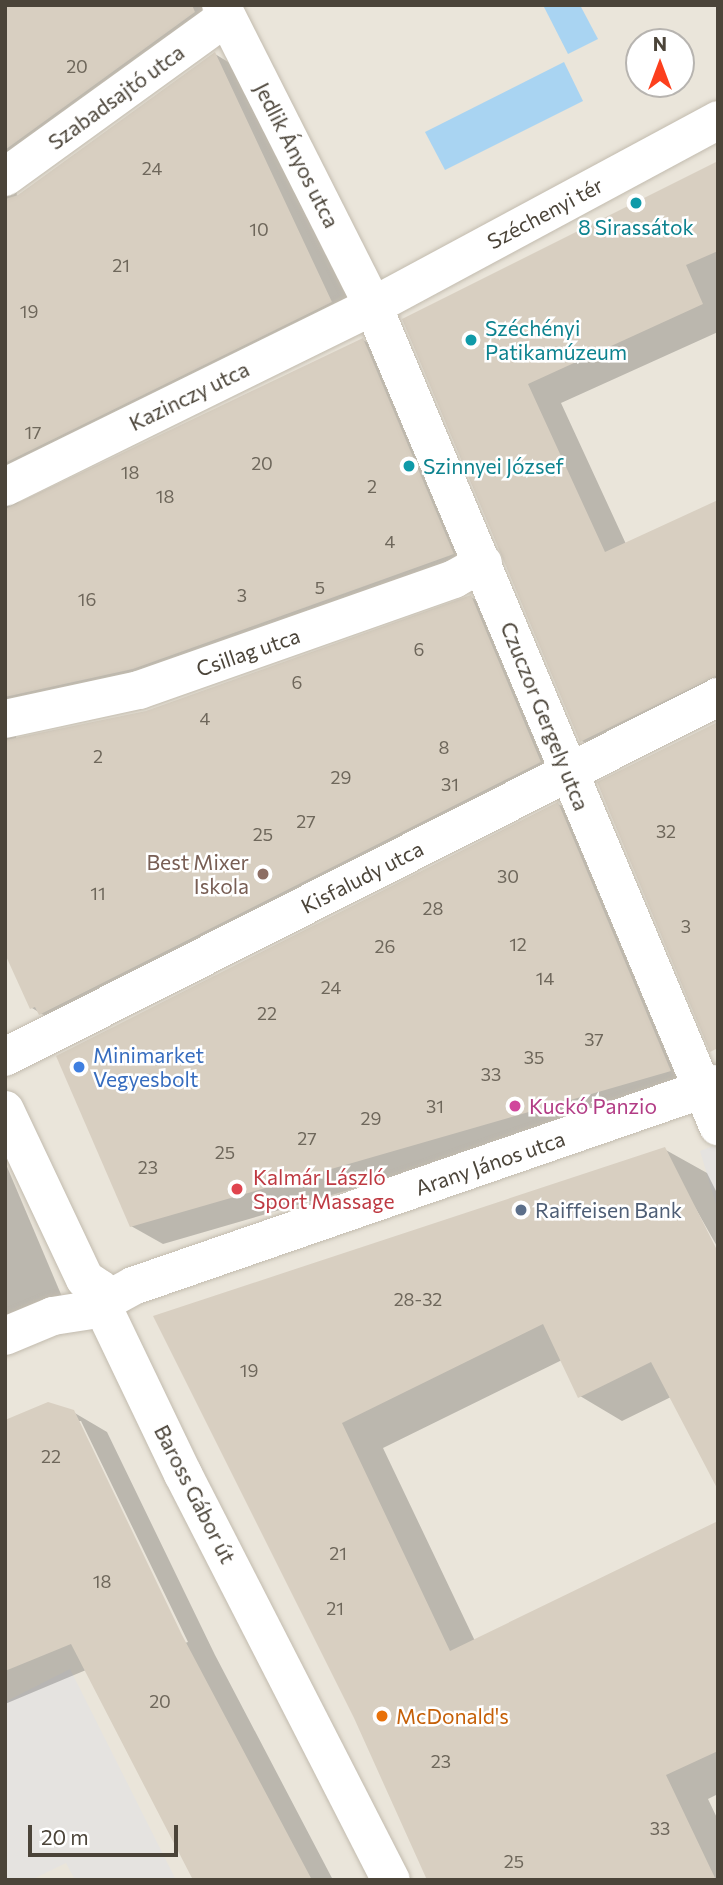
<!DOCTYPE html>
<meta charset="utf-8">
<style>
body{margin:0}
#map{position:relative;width:723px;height:1885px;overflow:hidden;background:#f6f3ec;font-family:Commissioner,sans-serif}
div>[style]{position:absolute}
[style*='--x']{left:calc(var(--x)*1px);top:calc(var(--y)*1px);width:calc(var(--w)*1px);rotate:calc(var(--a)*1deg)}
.residential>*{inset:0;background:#eae5da}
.parking>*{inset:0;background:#e5e3e0}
.water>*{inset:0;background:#a9d4f2}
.shadow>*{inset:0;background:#0003}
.building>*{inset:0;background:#d8cfc1}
.roads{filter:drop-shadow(0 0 2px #c2bbae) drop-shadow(0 0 2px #c2bbae)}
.minor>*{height:38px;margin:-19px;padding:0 19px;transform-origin:19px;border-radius:19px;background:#fff}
.dots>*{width:19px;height:19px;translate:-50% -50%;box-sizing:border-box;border:4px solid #fff;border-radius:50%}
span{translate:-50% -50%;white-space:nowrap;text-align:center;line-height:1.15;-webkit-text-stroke:5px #fff;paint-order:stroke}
.number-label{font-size:18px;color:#6e675b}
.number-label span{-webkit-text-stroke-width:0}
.street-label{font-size:21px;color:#4b4439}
.culture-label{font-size:21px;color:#0d838f}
.left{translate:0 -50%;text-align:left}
.education-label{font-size:21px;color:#785e54}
.right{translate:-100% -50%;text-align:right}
.shop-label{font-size:21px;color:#366cbe}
.hotel-label{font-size:21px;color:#b23c85}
.health-label{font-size:21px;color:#be3a42}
.service-label{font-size:21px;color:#4e5e75}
.food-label{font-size:21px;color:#c56008}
.frame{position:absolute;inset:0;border:7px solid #4b4439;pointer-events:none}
.north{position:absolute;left:625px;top:28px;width:70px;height:70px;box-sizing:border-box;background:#fff;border:2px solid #b7b4b0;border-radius:50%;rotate:0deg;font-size:19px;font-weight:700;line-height:28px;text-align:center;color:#4b4439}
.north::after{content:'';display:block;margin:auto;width:24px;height:32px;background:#fc3f1d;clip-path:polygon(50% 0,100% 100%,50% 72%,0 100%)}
.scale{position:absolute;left:28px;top:1825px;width:150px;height:32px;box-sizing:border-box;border:4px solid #4b4439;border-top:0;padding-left:9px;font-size:21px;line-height:24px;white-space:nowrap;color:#4b4439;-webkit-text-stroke:5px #fff;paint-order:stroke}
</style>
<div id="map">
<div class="residential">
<div style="clip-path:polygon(evenodd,5px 5px,718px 5px,718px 1880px,5px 1880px,5px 5px,639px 42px,681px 42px,681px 84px,639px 84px,639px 42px)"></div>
</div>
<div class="parking">
<div style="clip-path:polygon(718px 1144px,718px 1211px,700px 1151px)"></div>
<div style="clip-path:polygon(70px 1669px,176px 1880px,75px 1880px,66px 1863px,31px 1880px,5px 1880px,5px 1702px)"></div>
</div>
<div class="water">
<div style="clip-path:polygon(543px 5px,580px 5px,598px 39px,568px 54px)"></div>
<div style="clip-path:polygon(564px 62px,583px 101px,445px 170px,425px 132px)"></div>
</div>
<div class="shadow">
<div style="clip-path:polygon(5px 5px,217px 5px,16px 187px,17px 197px,215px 54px,246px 73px,363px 320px,27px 485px,16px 508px,363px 340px,395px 358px,485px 572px,16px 730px,16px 741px,144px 713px,471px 597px,503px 615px,572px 780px,72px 1032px,32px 1008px,5px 950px)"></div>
<div style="clip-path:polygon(718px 165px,718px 332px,561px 403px,626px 544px,718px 502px,718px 709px,616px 761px,582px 741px,404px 319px)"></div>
<div style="clip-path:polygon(558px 804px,589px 822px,701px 1088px,163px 1244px,131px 1226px)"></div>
<div style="clip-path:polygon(664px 1149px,707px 1173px,718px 1195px,718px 1248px,679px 1179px,671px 1397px,622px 1421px,580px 1396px,562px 1360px,383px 1448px,475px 1641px,718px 1523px,718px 1794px,708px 1799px,718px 1820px,718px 1880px,429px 1880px,356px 1717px,156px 1317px)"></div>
<div style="clip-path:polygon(5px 1162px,63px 1299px,5px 1321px)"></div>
<div style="clip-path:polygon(evenodd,73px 1412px,107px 1432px,215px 1655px,333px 1880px,194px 1880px,86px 1670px,5px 1704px,5px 1421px,73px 1412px,77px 1421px,81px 1421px,188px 1642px,185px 1643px,77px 1421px)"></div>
</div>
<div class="building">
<div style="clip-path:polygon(5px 5px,192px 5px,195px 12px,5px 150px)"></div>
<div style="clip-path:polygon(215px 52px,332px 302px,5px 463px,5px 199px,18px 195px)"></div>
<div style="clip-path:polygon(718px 161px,718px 251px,686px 265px,703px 304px,528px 384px,605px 552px,718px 500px,718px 675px,580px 742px,402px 319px)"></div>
<div style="clip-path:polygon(363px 338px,454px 554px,133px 669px,5px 697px,5px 509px)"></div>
<div style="clip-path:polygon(471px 595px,541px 762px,39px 1015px,35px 1007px,30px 1009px,5px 954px,5px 740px,146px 711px)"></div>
<div style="clip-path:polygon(718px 722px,718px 1048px,710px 1052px,597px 782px)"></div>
<div style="clip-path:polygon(558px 802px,671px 1071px,130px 1227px,56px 1056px)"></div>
<div style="clip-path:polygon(665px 1147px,718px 1252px,718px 1490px,651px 1362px,578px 1398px,543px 1324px,342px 1423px,450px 1651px,718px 1521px,718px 1751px,666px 1775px,716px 1880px,427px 1880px,354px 1718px,153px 1316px)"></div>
<div style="clip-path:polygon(48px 1402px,74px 1410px,182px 1635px,312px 1880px,193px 1880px,71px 1644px,5px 1671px,5px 1420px)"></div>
</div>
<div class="roads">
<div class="minor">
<div style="--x:221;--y:5;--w:337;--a:63.2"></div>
<div style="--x:373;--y:306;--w:890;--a:67.18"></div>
<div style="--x:5;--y:177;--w:273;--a:-35.9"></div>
<div style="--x:5;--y:487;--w:410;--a:-26.2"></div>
<div style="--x:373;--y:306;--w:392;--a:-28.3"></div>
<div style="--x:5;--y:719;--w:137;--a:-12.2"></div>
<div style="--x:139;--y:690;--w:334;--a:-19.4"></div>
<div style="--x:454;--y:579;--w:33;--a:-29"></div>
<div style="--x:5;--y:1057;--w:799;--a:-26.79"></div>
<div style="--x:5;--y:1110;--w:187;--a:64.7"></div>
<div style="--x:85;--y:1279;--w:18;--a:34"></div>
<div style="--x:100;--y:1289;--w:12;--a:90"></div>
<div style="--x:100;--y:1301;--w:192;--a:64.4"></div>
<div style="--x:183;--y:1474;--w:456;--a:62.9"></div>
<div style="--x:5;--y:1336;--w:52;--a:-22.6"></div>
<div style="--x:53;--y:1316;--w:36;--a:-9"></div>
<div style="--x:89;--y:1310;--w:50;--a:-28.6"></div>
<div style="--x:133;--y:1286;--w:619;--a:-19.05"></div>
</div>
</div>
<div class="dots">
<div style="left:636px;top:203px;background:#0f9aa8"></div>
<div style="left:471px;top:340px;background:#0f9aa8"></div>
<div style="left:409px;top:466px;background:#0f9aa8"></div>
<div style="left:263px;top:874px;background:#8d6e63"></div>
<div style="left:79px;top:1067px;background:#3f7fe0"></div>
<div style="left:515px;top:1106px;background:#d1479c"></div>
<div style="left:237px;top:1189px;background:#e0444e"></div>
<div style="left:521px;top:1210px;background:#5c6f8a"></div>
<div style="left:382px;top:1716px;background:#e8710a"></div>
</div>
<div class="number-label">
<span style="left:77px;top:66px">20</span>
<span style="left:152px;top:168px">24</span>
<span style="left:259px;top:229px">10</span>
<span style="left:121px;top:265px">21</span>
<span style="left:29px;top:311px">19</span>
<span style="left:33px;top:432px">17</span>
<span style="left:262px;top:463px">20</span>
<span style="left:130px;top:472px">18</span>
<span style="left:372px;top:486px">2</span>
<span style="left:165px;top:496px">18</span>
<span style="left:390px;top:541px">4</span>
<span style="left:320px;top:587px">5</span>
<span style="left:242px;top:595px">3</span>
<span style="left:87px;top:599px">16</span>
<span style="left:419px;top:649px">6</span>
<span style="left:297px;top:682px">6</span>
<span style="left:205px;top:718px">4</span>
<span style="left:444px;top:747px">8</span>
<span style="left:98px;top:756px">2</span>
<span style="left:341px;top:777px">29</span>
<span style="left:450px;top:784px">31</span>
<span style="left:306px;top:821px">27</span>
<span style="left:666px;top:831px">32</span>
<span style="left:263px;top:834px">25</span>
<span style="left:508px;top:876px">30</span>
<span style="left:98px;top:893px">11</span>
<span style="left:433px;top:908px">28</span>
<span style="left:686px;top:926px">3</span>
<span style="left:518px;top:944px">12</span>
<span style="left:385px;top:946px">26</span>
<span style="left:545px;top:978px">14</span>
<span style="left:331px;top:987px">24</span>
<span style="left:267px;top:1013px">22</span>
<span style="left:594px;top:1039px">37</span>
<span style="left:534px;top:1057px">35</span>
<span style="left:491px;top:1074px">33</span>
<span style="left:435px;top:1106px">31</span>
<span style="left:371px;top:1118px">29</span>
<span style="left:307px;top:1138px">27</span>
<span style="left:225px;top:1152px">25</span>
<span style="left:148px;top:1167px">23</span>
<span style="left:418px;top:1299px">28-32</span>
<span style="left:249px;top:1370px">19</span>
<span style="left:51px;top:1456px">22</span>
<span style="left:338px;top:1553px">21</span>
<span style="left:102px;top:1581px">18</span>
<span style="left:335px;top:1608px">21</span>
<span style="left:160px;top:1701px">20</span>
<span style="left:441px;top:1761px">23</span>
<span style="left:660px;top:1828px">33</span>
<span style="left:514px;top:1861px">25</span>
</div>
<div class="street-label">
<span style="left:116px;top:97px;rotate:-36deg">Szabadsajtó utca</span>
<span style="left:297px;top:155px;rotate:63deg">Jedlik Ányos utca</span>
<span style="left:545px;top:213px;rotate:-28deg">Széchenyi tér</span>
<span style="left:189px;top:396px;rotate:-26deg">Kazinczy utca</span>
<span style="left:248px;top:652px;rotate:-19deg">Csillag utca</span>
<span style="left:545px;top:716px;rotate:68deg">Czuczor Gergely utca</span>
<span style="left:362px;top:877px;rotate:-27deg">Kisfaludy utca</span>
<span style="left:490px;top:1163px;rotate:-19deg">Arany János utca</span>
<span style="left:195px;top:1494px;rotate:63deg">Baross Gábor út</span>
</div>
<div class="culture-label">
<span style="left:636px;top:227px">8 Sirassátok</span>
<span class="left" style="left:485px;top:340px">Széchényi<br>Patikamúzeum</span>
<span class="left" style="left:423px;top:466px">Szinnyei József</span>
</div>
<div class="education-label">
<span class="right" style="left:249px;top:874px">Best Mixer<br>Iskola</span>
</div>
<div class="shop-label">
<span class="left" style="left:93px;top:1067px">Minimarket<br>Vegyesbolt</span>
</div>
<div class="hotel-label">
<span class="left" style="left:529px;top:1106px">Kuckó Panzio</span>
</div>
<div class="health-label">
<span class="left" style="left:253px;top:1189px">Kalmár László<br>Sport Massage</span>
</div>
<div class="service-label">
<span class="left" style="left:535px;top:1210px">Raiffeisen Bank</span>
</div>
<div class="food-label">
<span class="left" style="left:396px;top:1716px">McDonald's</span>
</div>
<div class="frame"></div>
<div class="north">N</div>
<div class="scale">20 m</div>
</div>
